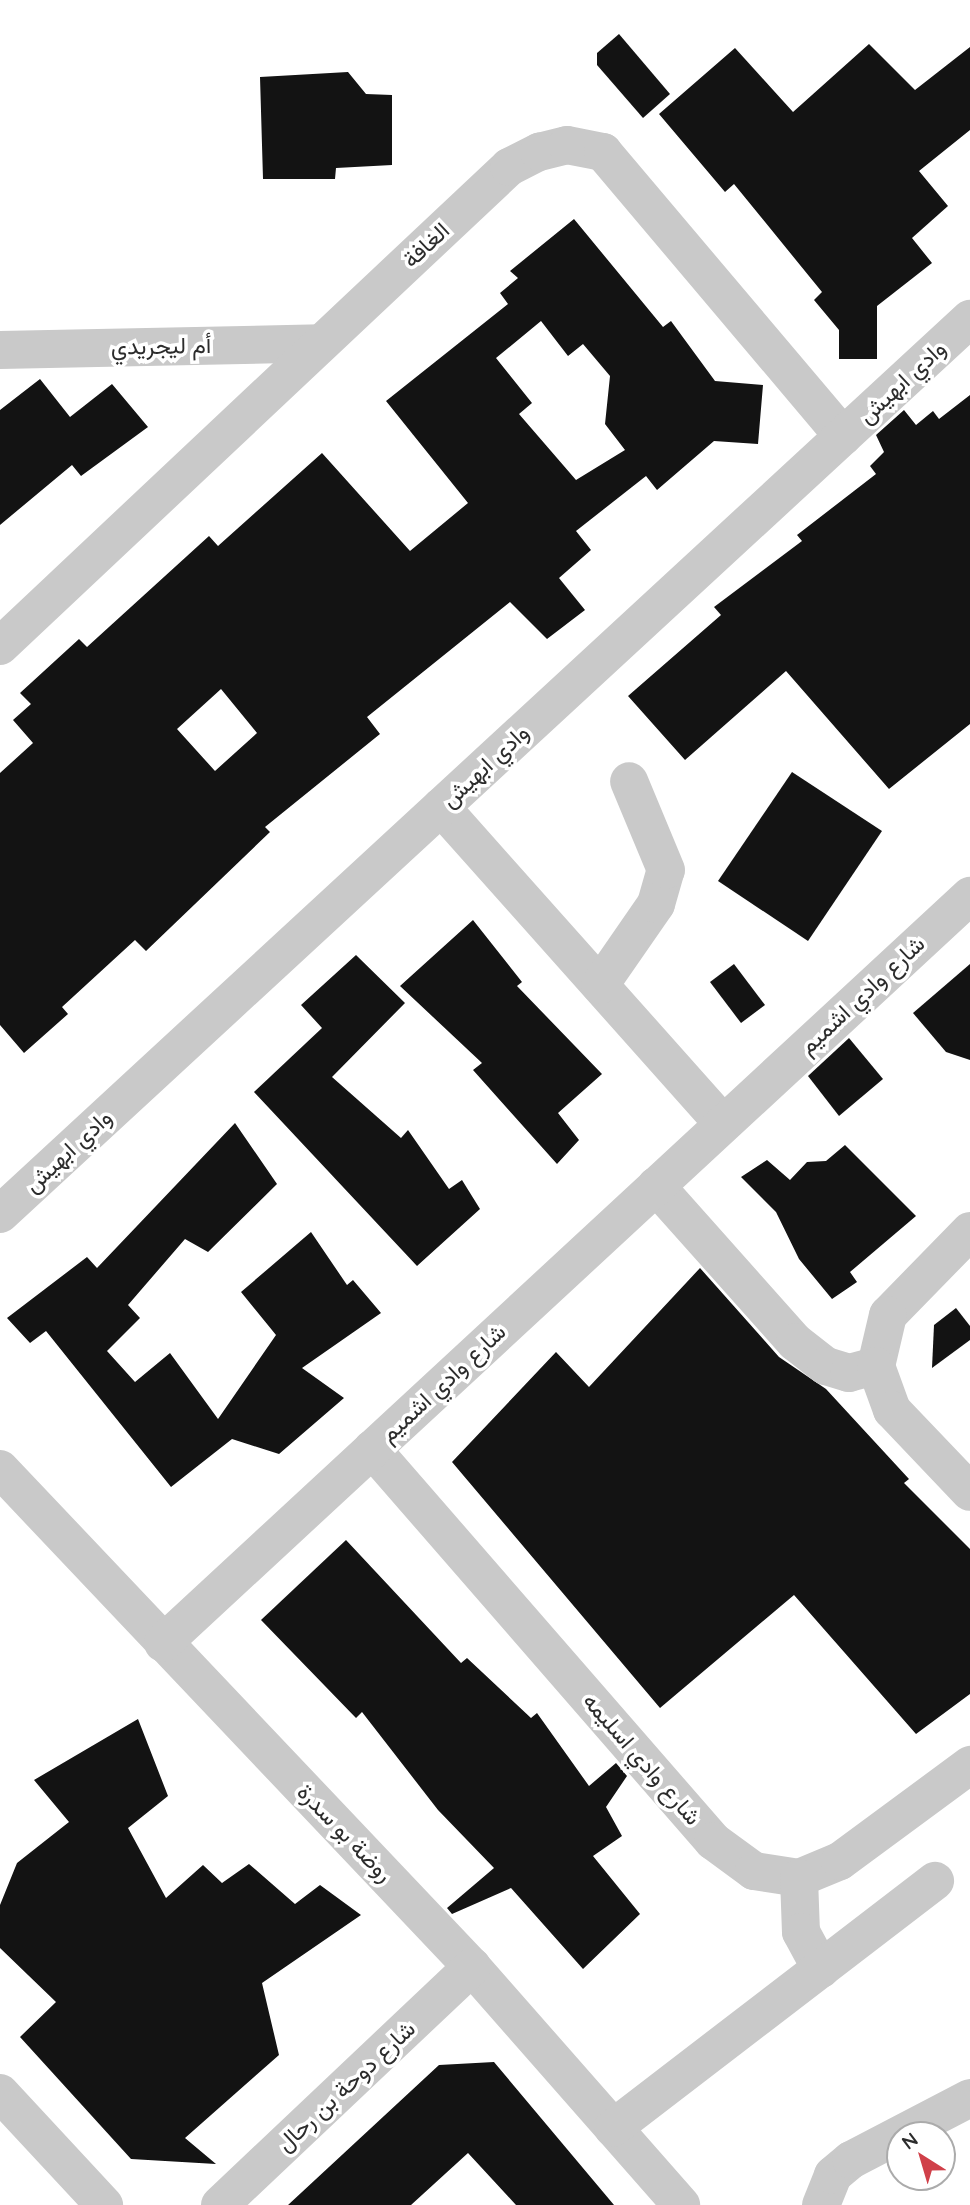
<!DOCTYPE html>
<meta charset="utf-8">
<style>
body{margin:0}
#map{position:relative;width:970px;height:2205px;overflow:hidden;background:#fff;font-family:Quicksand,Vazirmatn,sans-serif}
div>[style]{position:absolute}
[style*='--x']{left:calc(var(--x)*1px);top:calc(var(--y)*1px);width:calc(var(--w)*1px);rotate:calc(var(--a)*1deg)}
.building>*{inset:0;background:#131313}
.minor>*{height:38px;margin:-19px;padding:0 19px;transform-origin:19px;border-radius:19px;background:#c9c9c9}
span{translate:-50% -50%;white-space:nowrap;text-align:center;line-height:1.15;-webkit-text-stroke:7px #fff;paint-order:stroke}
.street-label{font-size:23px;color:#2c2c2c}
.north{position:absolute;left:886px;top:2121px;width:70px;height:70px;box-sizing:border-box;background:#fff;border:2px solid #ababab;border-radius:50%;rotate:323deg;font-size:19px;font-weight:700;line-height:28px;text-align:center;color:#2c2c2c}
.north::after{content:'';display:block;margin:auto;width:24px;height:32px;background:#d04049;clip-path:polygon(50% 0,100% 100%,50% 72%,0 100%)}
</style>
<div id="map">
<div class="building">
<div style="clip-path:polygon(619px 34px,670px 94px,643px 118px,597px 65px,597px 53px)"></div>
<div style="clip-path:polygon(869px 44px,915px 90px,970px 47px,970px 130px,919px 171px,948px 206px,912px 238px,932px 263px,877px 306px,877px 359px,839px 359px,839px 330px,814px 300px,822px 292px,734px 184px,725px 192px,659px 114px,735px 48px,793px 112px)"></div>
<div style="clip-path:polygon(348px 72px,366px 94px,392px 95px,392px 165px,336px 168px,335px 179px,263px 179px,260px 77px)"></div>
<div style="clip-path:polygon(evenodd,574px 219px,663px 327px,671px 321px,715px 381px,763px 385px,758px 444px,714px 441px,657px 490px,646px 476px,576px 531px,591px 550px,559px 578px,585px 610px,547px 639px,510px 602px,367px 717px,380px 734px,265px 827px,270px 832px,146px 951px,135px 940px,62px 1007px,68px 1014px,24px 1053px,0 1025px,0 773px,33px 743px,13px 720px,31px 704px,20px 693px,79px 639px,87px 647px,209px 536px,218px 546px,322px 453px,410px 551px,468px 503px,386px 401px,508px 304px,500px 293px,518px 278px,510px 271px,574px 219px,541px 321px,568px 356px,583px 344px,610px 376px,605px 424px,625px 450px,576px 480px,519px 414px,532px 403px,496px 358px,541px 321px,574px 219px,221px 689px,257px 733px,215px 771px,177px 729px,221px 689px)"></div>
<div style="clip-path:polygon(40px 379px,70px 417px,112px 384px,148px 427px,81px 476px,72px 465px,0 525px,0 410px)"></div>
<div style="clip-path:polygon(970px 395px,970px 724px,889px 789px,786px 671px,685px 760px,628px 696px,721px 615px,714px 607px,802px 541px,797px 535px,876px 474px,870px 466px,884px 452px,876px 435px,904px 410px,916px 425px,933px 411px,939px 419px)"></div>
<div style="clip-path:polygon(792px 772px,882px 831px,808px 941px,718px 881px)"></div>
<div style="clip-path:polygon(473px 920px,522px 982px,517px 986px,602px 1074px,558px 1113px,579px 1140px,557px 1164px,473px 1070px,482px 1063px,400px 986px)"></div>
<div style="clip-path:polygon(356px 955px,405px 1003px,332px 1077px,401px 1138px,408px 1130px,449px 1189px,462px 1180px,480px 1209px,417px 1266px,254px 1092px,322px 1028px,301px 1005px)"></div>
<div style="clip-path:polygon(734px 964px,765px 1005px,741px 1023px,710px 982px)"></div>
<div style="clip-path:polygon(970px 964px,970px 1060px,946px 1052px,913px 1013px)"></div>
<div style="clip-path:polygon(849px 1038px,883px 1079px,839px 1116px,808px 1076px)"></div>
<div style="clip-path:polygon(235px 1123px,277px 1184px,208px 1252px,185px 1239px,128px 1305px,140px 1318px,107px 1351px,135px 1382px,170px 1353px,218px 1419px,276px 1335px,241px 1292px,311px 1232px,347px 1285px,353px 1280px,381px 1313px,302px 1368px,344px 1398px,279px 1454px,232px 1439px,171px 1487px,46px 1331px,30px 1343px,7px 1318px,87px 1257px,97px 1268px)"></div>
<div style="clip-path:polygon(845px 1145px,916px 1216px,850px 1272px,857px 1282px,832px 1299px,799px 1259px,776px 1212px,741px 1177px,767px 1160px,790px 1180px,807px 1162px,826px 1161px)"></div>
<div style="clip-path:polygon(700px 1268px,779px 1357px,826px 1389px,909px 1479px,904px 1483px,970px 1549px,970px 1694px,916px 1734px,794px 1595px,660px 1708px,452px 1462px,556px 1352px,589px 1387px)"></div>
<div style="clip-path:polygon(956px 1308px,970px 1326px,970px 1340px,932px 1368px,934px 1325px)"></div>
<div style="clip-path:polygon(346px 1540px,461px 1663px,467px 1658px,531px 1718px,537px 1713px,589px 1786px,616px 1763px,627px 1776px,606px 1807px,622px 1836px,593px 1856px,640px 1914px,583px 1969px,511px 1888px,452px 1914px,447px 1908px,494px 1868px,438px 1810px,362px 1712px,356px 1718px,261px 1620px)"></div>
<div style="clip-path:polygon(138px 1719px,168px 1796px,128px 1828px,166px 1898px,203px 1865px,222px 1883px,249px 1864px,295px 1904px,320px 1885px,361px 1915px,262px 1983px,279px 2055px,185px 2138px,216px 2164px,131px 2159px,20px 2037px,56px 2002px,0 1948px,0 1905px,17px 1863px,69px 1822px,34px 1780px)"></div>
<div style="clip-path:polygon(494px 2062px,614px 2205px,516px 2205px,468px 2153px,411px 2205px,288px 2205px,439px 2065px)"></div>
</div>
<div class="minor">
<div style="--x:0;--y:350;--w:321;--a:-1.2"></div>
<div style="--x:0;--y:646;--w:699;--a:-43.26"></div>
<div style="--x:509;--y:167;--w:34;--a:-27"></div>
<div style="--x:539;--y:152;--w:29;--a:-14"></div>
<div style="--x:567;--y:145;--w:37;--a:11"></div>
<div style="--x:603;--y:152;--w:372;--a:49.8"></div>
<div style="--x:441;--y:807;--w:424;--a:48.3"></div>
<div style="--x:600;--y:985;--w:98;--a:-55.3"></div>
<div style="--x:656;--y:904;--w:35;--a:-74"></div>
<div style="--x:666;--y:870;--w:96;--a:-112.6"></div>
<div style="--x:656;--y:1186;--w:209;--a:48.3"></div>
<div style="--x:795;--y:1342;--w:39;--a:38"></div>
<div style="--x:826;--y:1366;--w:24;--a:17"></div>
<div style="--x:849;--y:1373;--w:28;--a:-15"></div>
<div style="--x:0;--y:1214;--w:1320;--a:-42.7"></div>
<div style="--x:970;--y:1231;--w:117;--a:134.3"></div>
<div style="--x:888;--y:1315;--w:52;--a:103.2"></div>
<div style="--x:876;--y:1366;--w:47;--a:70"></div>
<div style="--x:892;--y:1410;--w:113;--a:46.4"></div>
<div style="--x:372;--y:1449;--w:520;--a:48.98"></div>
<div style="--x:713;--y:1841;--w:51;--a:36.2"></div>
<div style="--x:754;--y:1871;--w:46;--a:8.8"></div>
<div style="--x:799;--y:1878;--w:44;--a:-22.5"></div>
<div style="--x:840;--y:1861;--w:162;--a:-36.4"></div>
<div style="--x:0;--y:1469;--w:686;--a:46.54"></div>
<div style="--x:472;--y:1967;--w:317;--a:48.7"></div>
<div style="--x:163;--y:1643;--w:1100;--a:-42.79"></div>
<div style="--x:799;--y:1878;--w:54;--a:87.9"></div>
<div style="--x:801;--y:1932;--w:42;--a:61.6"></div>
<div style="--x:0;--y:2093;--w:153;--a:47.1"></div>
<div style="--x:613;--y:2128;--w:406;--a:-37.5"></div>
<div style="--x:220;--y:2205;--w:347;--a:-43.4"></div>
<div style="--x:821;--y:2205;--w:32;--a:-68"></div>
<div style="--x:833;--y:2175;--w:23;--a:-40"></div>
<div style="--x:851;--y:2160;--w:134;--a:-27.5"></div>
</div>
<div class="street-label">
<span style="left:426px;top:245px;rotate:-43deg">الغافة</span>
<span style="left:161px;top:346px;rotate:-1deg">أم ليجريدي</span>
<span style="left:902px;top:382px;rotate:-43deg">وادي ابهيش</span>
<span style="left:485px;top:766px;rotate:-43deg">وادي ابهيش</span>
<span style="left:862px;top:995px;rotate:-43deg">شارع وادي اشميم</span>
<span style="left:68px;top:1151px;rotate:-43deg">وادي ابهيش</span>
<span style="left:443px;top:1383px;rotate:-43deg">شارع وادي اشميم</span>
<span style="left:642px;top:1759px;rotate:49deg">شارع وادي اسليمه</span>
<span style="left:345px;top:1833px;rotate:46deg">روضة بو سدرة</span>
<span style="left:346px;top:2086px;rotate:-43deg">شارع دوحة بن رحال</span>
</div>
<div class="north">N</div>
</div>
